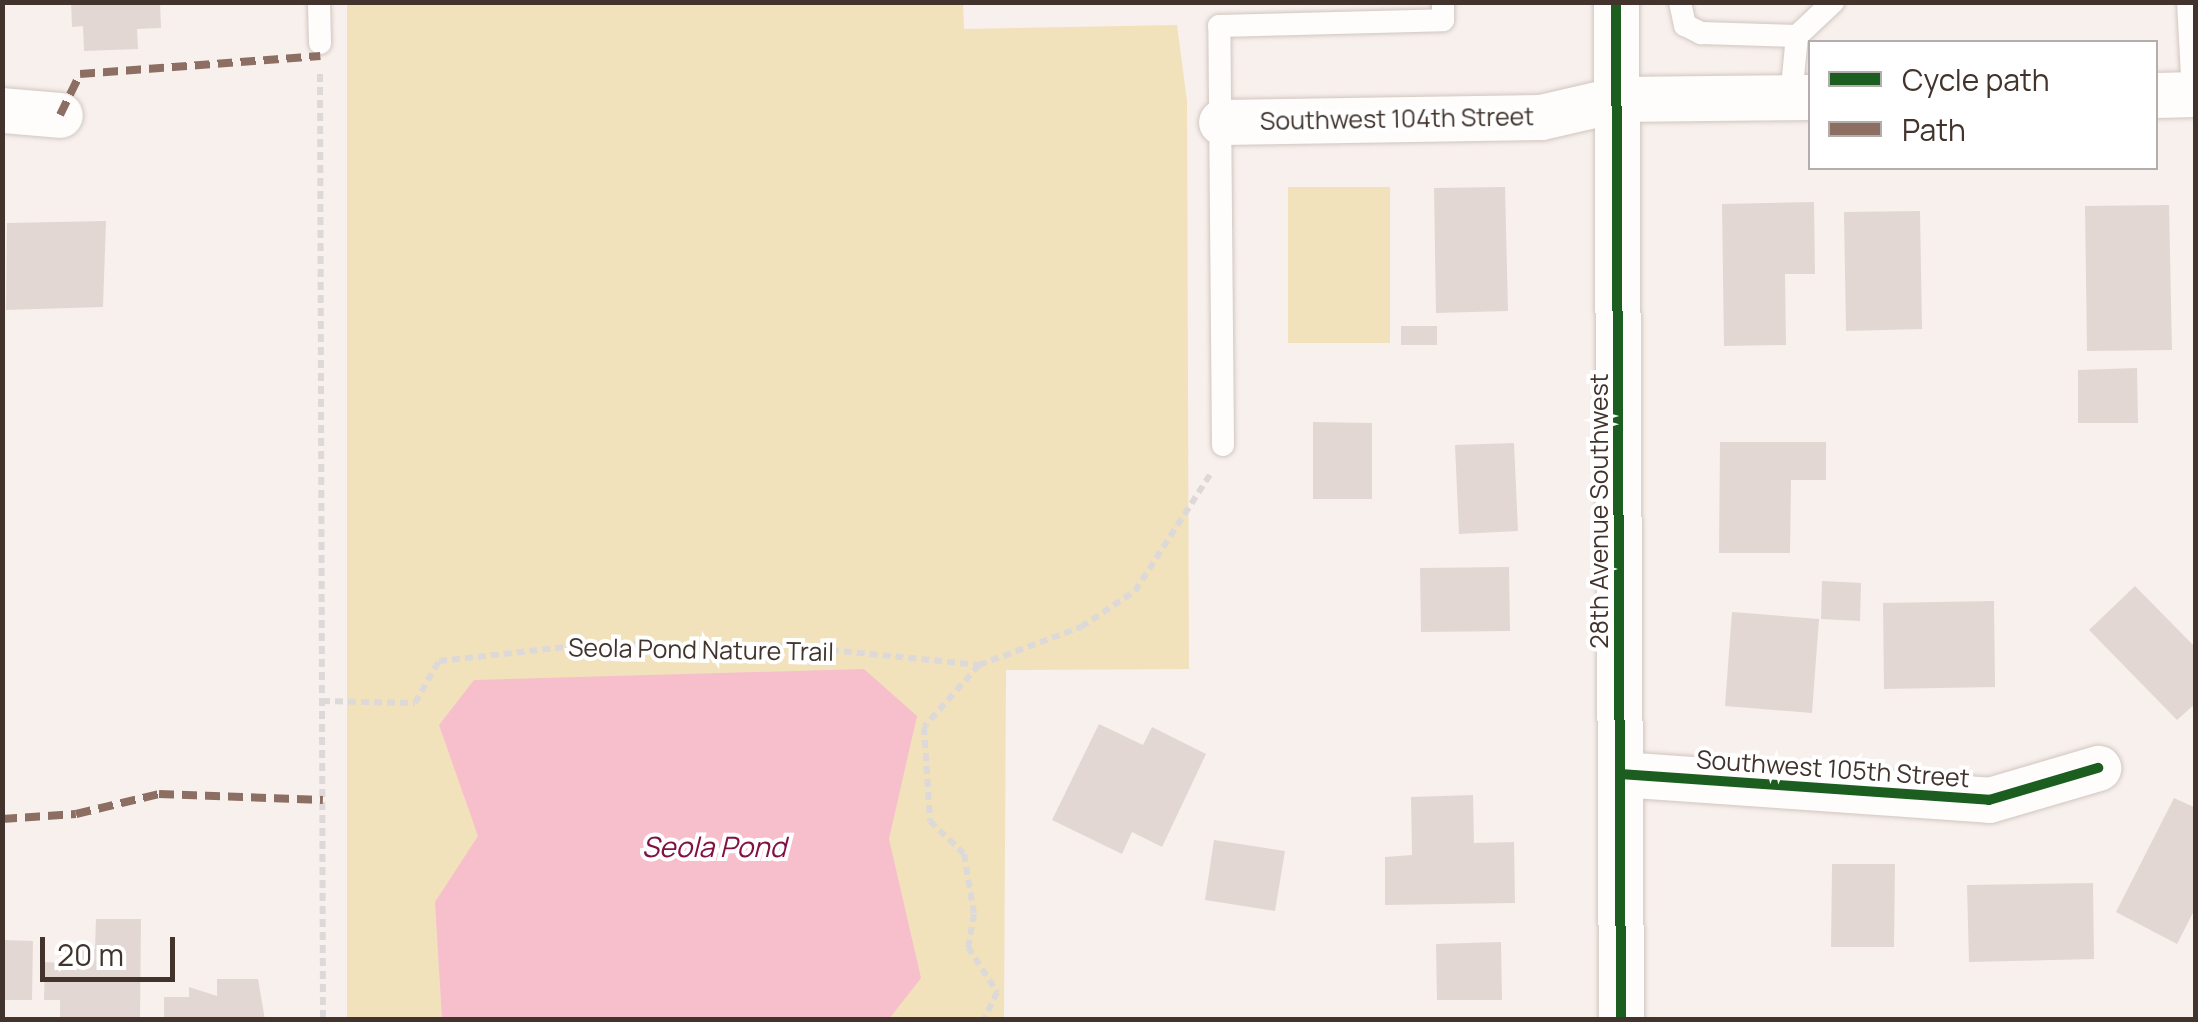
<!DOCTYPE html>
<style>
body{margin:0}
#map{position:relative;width:2198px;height:1022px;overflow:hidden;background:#f8f0ec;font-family:Manrope,sans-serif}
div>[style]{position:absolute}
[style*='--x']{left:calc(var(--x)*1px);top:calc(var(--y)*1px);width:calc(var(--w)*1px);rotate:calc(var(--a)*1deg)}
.green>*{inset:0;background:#f1e2bc}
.water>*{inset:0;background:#f7becc}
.building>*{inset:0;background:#e2d7d3}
.path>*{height:6px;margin-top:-3px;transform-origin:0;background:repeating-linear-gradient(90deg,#dcd9d8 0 8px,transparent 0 13px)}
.roads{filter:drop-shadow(0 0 2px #d0c6c1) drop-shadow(0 0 2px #d0c6c1)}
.service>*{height:22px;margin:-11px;padding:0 11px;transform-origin:11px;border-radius:11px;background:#fefdfc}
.minor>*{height:45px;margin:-22.5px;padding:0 22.5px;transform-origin:22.5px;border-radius:22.5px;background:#fefdfc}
.quiet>*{height:8px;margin-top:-4px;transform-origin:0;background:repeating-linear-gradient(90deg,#8d6e63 0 15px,transparent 0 23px)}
.cycleway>*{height:10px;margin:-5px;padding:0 5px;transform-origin:5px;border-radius:5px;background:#1b5e20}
span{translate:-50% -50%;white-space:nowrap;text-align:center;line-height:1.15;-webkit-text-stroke:8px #fff;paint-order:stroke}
.street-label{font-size:25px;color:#42342d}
.water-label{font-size:28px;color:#811143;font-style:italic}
.frame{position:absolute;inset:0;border:5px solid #42342d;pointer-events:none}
.legend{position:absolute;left:1808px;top:40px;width:350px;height:130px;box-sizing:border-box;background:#fff;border:2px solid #b3aeab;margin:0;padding:12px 18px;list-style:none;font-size:30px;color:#42342d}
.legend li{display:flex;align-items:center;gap:20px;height:50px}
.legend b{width:50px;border:2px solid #b3aeab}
.scale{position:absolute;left:40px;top:937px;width:135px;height:45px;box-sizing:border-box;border:5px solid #42342d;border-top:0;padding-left:12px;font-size:30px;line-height:35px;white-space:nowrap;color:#42342d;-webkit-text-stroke:8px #fff;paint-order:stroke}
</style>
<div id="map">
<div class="green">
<div style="clip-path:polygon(963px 2px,964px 29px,1177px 25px,1187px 101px,1189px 669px,1006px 670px,1004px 1019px,347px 1019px,347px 3px)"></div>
<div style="clip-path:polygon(1288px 187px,1390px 187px,1390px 343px,1288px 343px)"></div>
</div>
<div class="water">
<div style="clip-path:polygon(864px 669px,917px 716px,889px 839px,921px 978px,889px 1019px,442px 1019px,435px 902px,478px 836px,439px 725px,474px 680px)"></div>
</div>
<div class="building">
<div style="clip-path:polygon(71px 2px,160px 2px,161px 28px,137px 29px,138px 49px,84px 51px,83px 26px,72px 27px)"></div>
<div style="clip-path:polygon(1505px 187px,1508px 311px,1436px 313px,1434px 188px)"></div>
<div style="clip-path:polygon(1814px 202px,1815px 274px,1785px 274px,1786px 345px,1724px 346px,1722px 204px)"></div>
<div style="clip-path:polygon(2169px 205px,2172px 350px,2087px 351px,2085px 206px)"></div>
<div style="clip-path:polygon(1920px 211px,1922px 329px,1846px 331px,1844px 212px)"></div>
<div style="clip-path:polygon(106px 221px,103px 307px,6px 310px,7px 223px)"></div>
<div style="clip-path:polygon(1401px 326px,1437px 326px,1437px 345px,1401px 345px)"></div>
<div style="clip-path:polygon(2137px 368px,2138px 423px,2078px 423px,2078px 370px)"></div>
<div style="clip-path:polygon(1313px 422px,1372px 423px,1372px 499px,1313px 499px)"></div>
<div style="clip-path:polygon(1720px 442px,1826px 442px,1826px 480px,1791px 480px,1790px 553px,1719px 553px)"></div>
<div style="clip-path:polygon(1514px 443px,1518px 531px,1459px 534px,1455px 445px)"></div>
<div style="clip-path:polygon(1509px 567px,1510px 631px,1421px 632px,1420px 568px)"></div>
<div style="clip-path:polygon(1822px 581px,1861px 583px,1860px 621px,1821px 619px)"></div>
<div style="clip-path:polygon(2135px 586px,2196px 648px,2196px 703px,2177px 720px,2089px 630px)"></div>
<div style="clip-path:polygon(1994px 601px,1995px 687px,1884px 689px,1883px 603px)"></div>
<div style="clip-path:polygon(1732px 612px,1819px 619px,1812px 713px,1725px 706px)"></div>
<div style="clip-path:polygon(1099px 724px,1143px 745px,1152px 727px,1206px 754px,1162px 847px,1132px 832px,1122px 854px,1052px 820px)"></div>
<div style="clip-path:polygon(1473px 795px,1474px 843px,1514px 842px,1515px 903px,1385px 905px,1385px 857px,1412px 855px,1411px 797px)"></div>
<div style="clip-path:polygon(2174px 798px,2196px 808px,2196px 907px,2177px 944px,2116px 912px)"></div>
<div style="clip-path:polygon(1214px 840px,1285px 851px,1275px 911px,1205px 900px)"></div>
<div style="clip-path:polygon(1832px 864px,1895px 864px,1894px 947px,1831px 947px)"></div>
<div style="clip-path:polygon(2093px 883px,2094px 959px,1969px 962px,1967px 885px)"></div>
<div style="clip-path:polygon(96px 919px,141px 919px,140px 1020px,60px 1020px,60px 1000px,44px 1000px,45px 962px,60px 963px,61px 949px,95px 949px)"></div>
<div style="clip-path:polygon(2px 940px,33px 941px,32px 1000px,2px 1000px)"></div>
<div style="clip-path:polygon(1501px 942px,1502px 1000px,1437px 1000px,1436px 944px)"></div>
<div style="clip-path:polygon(217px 979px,258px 979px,265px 1020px,164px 1020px,164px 997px,189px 997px,189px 987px,217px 996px)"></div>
</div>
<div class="path">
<div style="--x:320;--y:74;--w:946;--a:89.82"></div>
<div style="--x:979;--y:665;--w:109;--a:-20.4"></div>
<div style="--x:1081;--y:627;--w:65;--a:-33.7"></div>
<div style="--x:1135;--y:591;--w:140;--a:-57.2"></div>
<div style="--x:322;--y:701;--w:93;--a:1.2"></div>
<div style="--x:415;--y:703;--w:48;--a:-60.3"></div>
<div style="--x:439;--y:661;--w:156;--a:-6.3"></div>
<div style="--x:594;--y:644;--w:198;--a:0.6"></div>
<div style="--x:792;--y:646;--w:188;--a:5.8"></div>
<div style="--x:979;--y:665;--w:83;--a:131.6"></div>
<div style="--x:924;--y:727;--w:94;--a:86.3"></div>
<div style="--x:930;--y:821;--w:47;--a:44.1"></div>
<div style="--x:964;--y:854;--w:61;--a:80.5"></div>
<div style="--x:974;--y:914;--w:34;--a:100"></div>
<div style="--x:968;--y:947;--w:54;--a:57.2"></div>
<div style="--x:997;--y:992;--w:31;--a:115"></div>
</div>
<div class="roads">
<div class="service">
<div style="--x:319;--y:2;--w:41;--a:88.6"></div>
<div style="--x:1680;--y:2;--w:24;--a:78"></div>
<div style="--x:1685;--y:25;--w:18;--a:27"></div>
<div style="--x:1701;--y:33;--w:96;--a:1.8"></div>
<div style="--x:2188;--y:2;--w:92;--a:86.9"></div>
<div style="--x:1791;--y:97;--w:61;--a:-84.4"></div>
<div style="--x:1797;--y:36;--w:50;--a:-43.4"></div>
<div style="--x:1223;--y:445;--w:419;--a:-90.5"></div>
<div style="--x:1219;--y:26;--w:224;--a:-1.5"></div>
<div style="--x:1443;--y:20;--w:18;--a:-90"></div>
</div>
<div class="minor">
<div style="--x:1616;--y:2;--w:1018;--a:89.72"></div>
<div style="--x:2156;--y:95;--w:40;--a:-1.4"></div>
<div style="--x:2;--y:110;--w:58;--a:4.9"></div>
<div style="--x:1221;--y:122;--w:320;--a:-0.9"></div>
<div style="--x:1541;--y:117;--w:80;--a:-13"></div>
<div style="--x:1619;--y:99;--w:191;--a:-0.6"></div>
<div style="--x:1620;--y:774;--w:370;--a:4"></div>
<div style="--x:1989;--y:800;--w:114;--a:-16.4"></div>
</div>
</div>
<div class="quiet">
<div style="--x:60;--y:115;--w:46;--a:-64"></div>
<div style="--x:80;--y:74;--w:241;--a:-4.3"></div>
<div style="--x:2;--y:819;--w:74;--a:-3.9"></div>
<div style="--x:76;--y:814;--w:85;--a:-13.5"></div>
<div style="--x:159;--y:794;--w:164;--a:2.1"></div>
</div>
<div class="cycleway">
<div style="--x:1616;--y:2;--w:1018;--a:89.72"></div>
<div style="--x:1620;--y:774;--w:370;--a:4"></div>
<div style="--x:1989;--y:800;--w:114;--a:-16.4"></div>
</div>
<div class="street-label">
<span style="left:1397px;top:119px;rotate:-1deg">Southwest 104th Street</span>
<span style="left:1599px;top:511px;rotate:-90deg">28th Avenue Southwest</span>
<span style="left:701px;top:650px;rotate:1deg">Seola Pond Nature Trail</span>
<span style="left:1833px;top:769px;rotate:4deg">Southwest 105th Street</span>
</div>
<div class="water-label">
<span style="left:714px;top:846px">Seola Pond</span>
</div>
<div class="frame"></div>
<ul class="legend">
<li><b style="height:12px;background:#1b5e20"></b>Cycle path</li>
<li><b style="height:12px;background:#8d6e63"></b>Path</li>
</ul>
<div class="scale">20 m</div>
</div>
